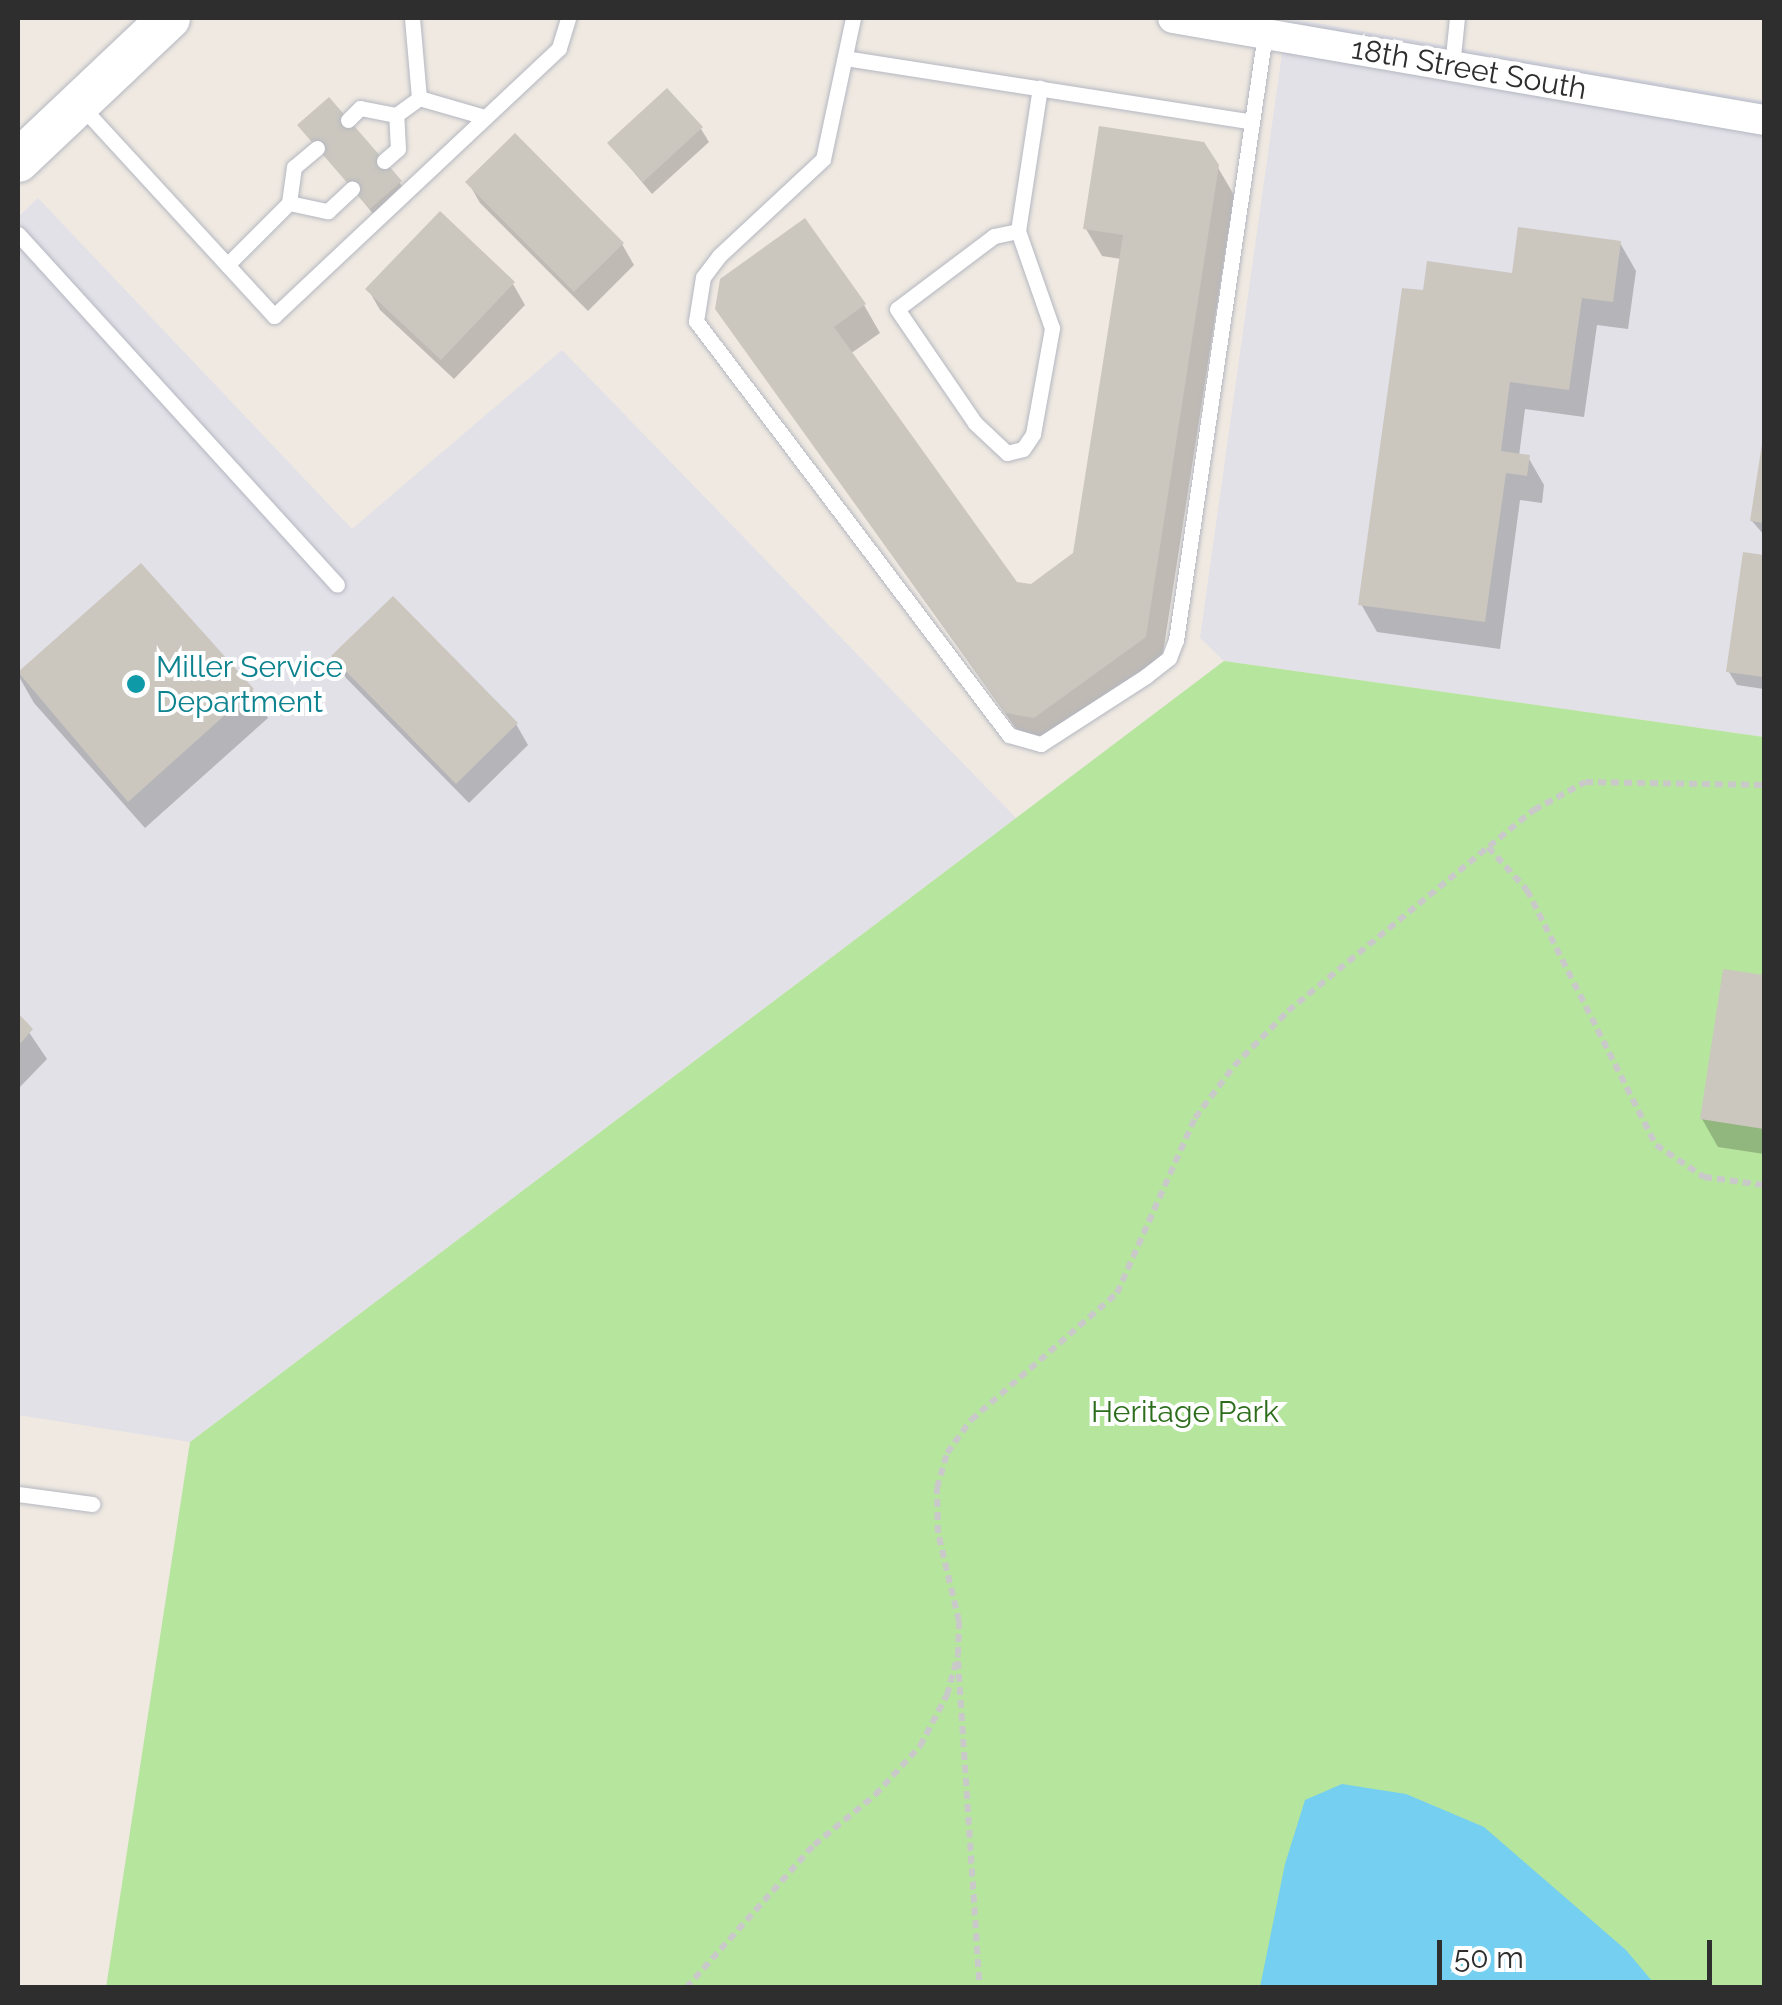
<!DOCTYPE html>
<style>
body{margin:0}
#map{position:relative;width:1782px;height:2005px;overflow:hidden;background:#efe9e1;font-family:Raleway,sans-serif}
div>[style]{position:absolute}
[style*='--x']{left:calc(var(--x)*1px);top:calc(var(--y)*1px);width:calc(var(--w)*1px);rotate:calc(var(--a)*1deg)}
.industrial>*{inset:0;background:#e3e1e8}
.green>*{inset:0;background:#b6e59e}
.water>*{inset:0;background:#75cff0}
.shadow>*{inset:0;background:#0003}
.building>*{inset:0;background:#cbc7bf}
.path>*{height:6px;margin-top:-3px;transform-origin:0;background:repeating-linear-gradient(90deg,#c9c9c9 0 8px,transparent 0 13px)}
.roads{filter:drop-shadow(0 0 2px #b4b7c1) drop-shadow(0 0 2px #b4b7c1)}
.lane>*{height:15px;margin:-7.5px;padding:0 7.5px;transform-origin:7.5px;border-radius:7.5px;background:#fff}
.street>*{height:30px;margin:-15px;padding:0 15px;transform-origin:15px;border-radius:15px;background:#fff}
.secondary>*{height:42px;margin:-21px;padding:0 21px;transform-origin:21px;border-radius:21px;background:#fff}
.dots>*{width:28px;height:28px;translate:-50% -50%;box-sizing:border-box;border:5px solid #fff;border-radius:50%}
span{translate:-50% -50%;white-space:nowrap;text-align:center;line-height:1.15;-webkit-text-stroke:8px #fff;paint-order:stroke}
.street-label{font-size:30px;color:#2e2e2e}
.culture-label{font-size:30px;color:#0d838f}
.left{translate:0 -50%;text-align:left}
.park-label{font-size:30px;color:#2c6e1b}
.frame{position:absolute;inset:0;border:20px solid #2e2e2e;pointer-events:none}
.scale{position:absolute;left:1437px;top:1940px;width:275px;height:45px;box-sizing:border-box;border:5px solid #2e2e2e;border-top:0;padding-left:12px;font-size:30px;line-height:35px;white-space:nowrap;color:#2e2e2e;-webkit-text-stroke:8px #fff;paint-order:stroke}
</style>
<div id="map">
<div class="industrial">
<div style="clip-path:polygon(1287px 18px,1764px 101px,1764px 737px,1224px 661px,1200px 638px)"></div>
<div style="clip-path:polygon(38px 198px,352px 529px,562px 350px,1016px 818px,190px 1442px,18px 1415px,18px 217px)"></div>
</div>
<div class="green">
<div style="clip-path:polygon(1224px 661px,1764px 737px,1764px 1987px,106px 1988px,190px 1442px)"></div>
</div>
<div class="water">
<div style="clip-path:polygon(1342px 1784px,1406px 1794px,1484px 1827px,1626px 1950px,1657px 1987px,1260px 1987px,1285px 1864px,1305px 1800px)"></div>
</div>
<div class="shadow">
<div style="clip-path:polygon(300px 125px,400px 183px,407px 196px,379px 221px)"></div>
<div style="clip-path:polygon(701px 129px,709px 142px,652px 194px,610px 144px)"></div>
<div style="clip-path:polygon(1217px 166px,1234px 195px,1161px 666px,1051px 745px,1024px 740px,718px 309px,864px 305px,880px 333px,850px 354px,1016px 584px,1032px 587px,1076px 555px,1121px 259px,1102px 256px,1086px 229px)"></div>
<div style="clip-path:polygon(468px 182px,622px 244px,634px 265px,588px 311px,480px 203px)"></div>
<div style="clip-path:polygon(440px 214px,513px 284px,525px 305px,454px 379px,380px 310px,368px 289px)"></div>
<div style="clip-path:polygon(1620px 243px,1636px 271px,1628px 329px,1597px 325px,1584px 417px,1525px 409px,1519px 456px,1528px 457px,1544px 485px,1542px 503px,1520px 500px,1500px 649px,1377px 632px,1361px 604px,1425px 293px,1514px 276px)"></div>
<div style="clip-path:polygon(1764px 433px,1764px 535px,1752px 521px)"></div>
<div style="clip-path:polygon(1745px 555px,1764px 557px,1764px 689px,1737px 685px,1729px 672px)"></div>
<div style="clip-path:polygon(141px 566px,252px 690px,268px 718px,145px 828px,34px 703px,18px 675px)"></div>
<div style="clip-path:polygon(334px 657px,516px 724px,528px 745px,469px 803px,346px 678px)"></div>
<div style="clip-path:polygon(1725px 971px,1764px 978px,1764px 1154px,1718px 1147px,1702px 1119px)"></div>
<div style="clip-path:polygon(18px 1016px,47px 1059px,18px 1089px)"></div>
</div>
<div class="building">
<div style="clip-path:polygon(667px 88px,703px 127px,643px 182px,607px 143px)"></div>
<div style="clip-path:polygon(329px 97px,402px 181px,370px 209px,297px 125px)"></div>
<div style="clip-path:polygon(1099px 126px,1204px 142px,1219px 165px,1146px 637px,1034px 718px,1005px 713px,715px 309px,720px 279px,805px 218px,866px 304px,834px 327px,1017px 582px,1031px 584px,1073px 553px,1123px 235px,1083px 229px)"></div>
<div style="clip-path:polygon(515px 133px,624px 243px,574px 292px,465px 182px)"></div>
<div style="clip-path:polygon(440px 211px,515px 282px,441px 360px,365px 289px)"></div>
<div style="clip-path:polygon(1518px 227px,1621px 241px,1613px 302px,1582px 298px,1569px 390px,1510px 382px,1501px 451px,1530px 455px,1527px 476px,1506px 473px,1485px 622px,1358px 605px,1402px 288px,1423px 290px,1427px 261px,1512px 273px)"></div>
<div style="clip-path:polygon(1764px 431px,1764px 523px,1750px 521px)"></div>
<div style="clip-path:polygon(1743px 552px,1764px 555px,1764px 677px,1726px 672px)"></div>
<div style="clip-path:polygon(141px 563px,254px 689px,128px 802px,18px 672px)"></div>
<div style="clip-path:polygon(393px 596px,518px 723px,456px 784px,331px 656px)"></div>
<div style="clip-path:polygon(1723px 969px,1764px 975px,1764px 1129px,1700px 1119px)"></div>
<div style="clip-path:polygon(18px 1013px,33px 1029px,18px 1046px)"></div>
</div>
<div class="path">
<div style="--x:1488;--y:847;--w:58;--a:47.8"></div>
<div style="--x:1527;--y:890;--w:286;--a:63.2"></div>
<div style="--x:1656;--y:1145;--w:58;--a:33.7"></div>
<div style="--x:1704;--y:1177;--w:61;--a:7.6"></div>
<div style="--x:958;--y:1661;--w:328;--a:86.2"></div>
<div style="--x:686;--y:1988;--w:192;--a:-48.2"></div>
<div style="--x:814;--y:1845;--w:79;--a:-39.3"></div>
<div style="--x:875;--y:1795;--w:67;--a:-47.4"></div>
<div style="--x:920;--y:1746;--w:58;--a:-62.1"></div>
<div style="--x:947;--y:1695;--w:41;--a:-74.6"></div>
<div style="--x:958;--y:1655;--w:34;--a:-88"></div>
<div style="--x:959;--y:1621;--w:90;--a:-103.4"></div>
<div style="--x:938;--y:1533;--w:45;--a:-91.3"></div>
<div style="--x:937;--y:1488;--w:36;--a:-74"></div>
<div style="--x:947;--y:1453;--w:41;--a:-54"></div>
<div style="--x:971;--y:1420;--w:194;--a:-41"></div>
<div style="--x:1117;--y:1293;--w:192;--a:-66"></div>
<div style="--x:1195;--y:1118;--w:65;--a:-53.1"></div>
<div style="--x:1234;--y:1066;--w:77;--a:-45.5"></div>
<div style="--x:1288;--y:1011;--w:318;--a:-39.3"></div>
<div style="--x:1534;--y:810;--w:58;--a:-28.8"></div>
<div style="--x:1585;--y:782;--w:179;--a:1"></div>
</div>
<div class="roads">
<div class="lane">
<div style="--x:412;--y:18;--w:80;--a:85"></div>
<div style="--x:853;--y:18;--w:144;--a:102"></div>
<div style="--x:823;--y:159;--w:142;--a:137"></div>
<div style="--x:719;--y:256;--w:26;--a:127"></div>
<div style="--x:703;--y:277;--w:45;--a:99"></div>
<div style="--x:696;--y:321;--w:519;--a:52.91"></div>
<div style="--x:1009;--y:735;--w:33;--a:16"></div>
<div style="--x:1041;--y:744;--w:125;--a:-32.9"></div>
<div style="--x:1146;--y:676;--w:29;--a:-38"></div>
<div style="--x:1169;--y:658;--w:19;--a:-69"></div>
<div style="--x:1176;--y:640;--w:613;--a:-81.65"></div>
<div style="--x:845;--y:58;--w:409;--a:8.9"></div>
<div style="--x:1452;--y:66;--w:48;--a:-84.1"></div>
<div style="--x:82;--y:107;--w:284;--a:47.4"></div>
<div style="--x:274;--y:316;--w:391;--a:-43.2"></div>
<div style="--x:559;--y:48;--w:31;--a:-73"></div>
<div style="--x:348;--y:120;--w:17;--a:-45"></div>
<div style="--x:360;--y:108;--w:37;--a:11"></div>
<div style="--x:396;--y:115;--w:29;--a:-36"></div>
<div style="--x:419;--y:98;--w:69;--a:16.1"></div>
<div style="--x:317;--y:148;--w:30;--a:140"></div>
<div style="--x:294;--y:167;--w:36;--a:98"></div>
<div style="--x:289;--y:203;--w:40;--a:12"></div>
<div style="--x:328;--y:211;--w:33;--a:-43"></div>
<div style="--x:384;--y:161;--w:18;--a:-41"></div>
<div style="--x:398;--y:149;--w:34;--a:-93"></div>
<div style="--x:1018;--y:231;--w:25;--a:168"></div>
<div style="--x:994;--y:236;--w:121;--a:143"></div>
<div style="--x:897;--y:309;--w:138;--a:55.6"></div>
<div style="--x:975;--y:423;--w:44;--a:43.2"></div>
<div style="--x:1007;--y:453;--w:16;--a:-14"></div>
<div style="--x:1023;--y:449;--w:18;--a:-56"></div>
<div style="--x:1033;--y:434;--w:108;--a:-79.8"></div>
<div style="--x:1052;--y:328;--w:103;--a:-109.3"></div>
<div style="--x:1018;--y:231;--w:145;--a:-81.3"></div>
<div style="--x:18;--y:234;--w:474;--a:47.7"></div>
<div style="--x:227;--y:265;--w:88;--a:-45"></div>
<div style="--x:18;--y:1494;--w:75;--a:7.7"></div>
</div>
<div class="street">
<div style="--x:1173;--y:18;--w:600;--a:9.79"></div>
</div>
<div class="secondary">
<div style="--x:18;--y:161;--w:208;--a:-43.4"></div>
</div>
</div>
<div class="dots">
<div style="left:136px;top:684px;background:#0f9aa8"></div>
</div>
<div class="street-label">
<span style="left:1469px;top:69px;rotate:10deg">18th Street South</span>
</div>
<div class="culture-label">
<span class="left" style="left:156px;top:684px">Miller Service<br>Department</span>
</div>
<div class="park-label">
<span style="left:1185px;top:1412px">Heritage Park</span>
</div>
<div class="frame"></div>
<div class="scale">50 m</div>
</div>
